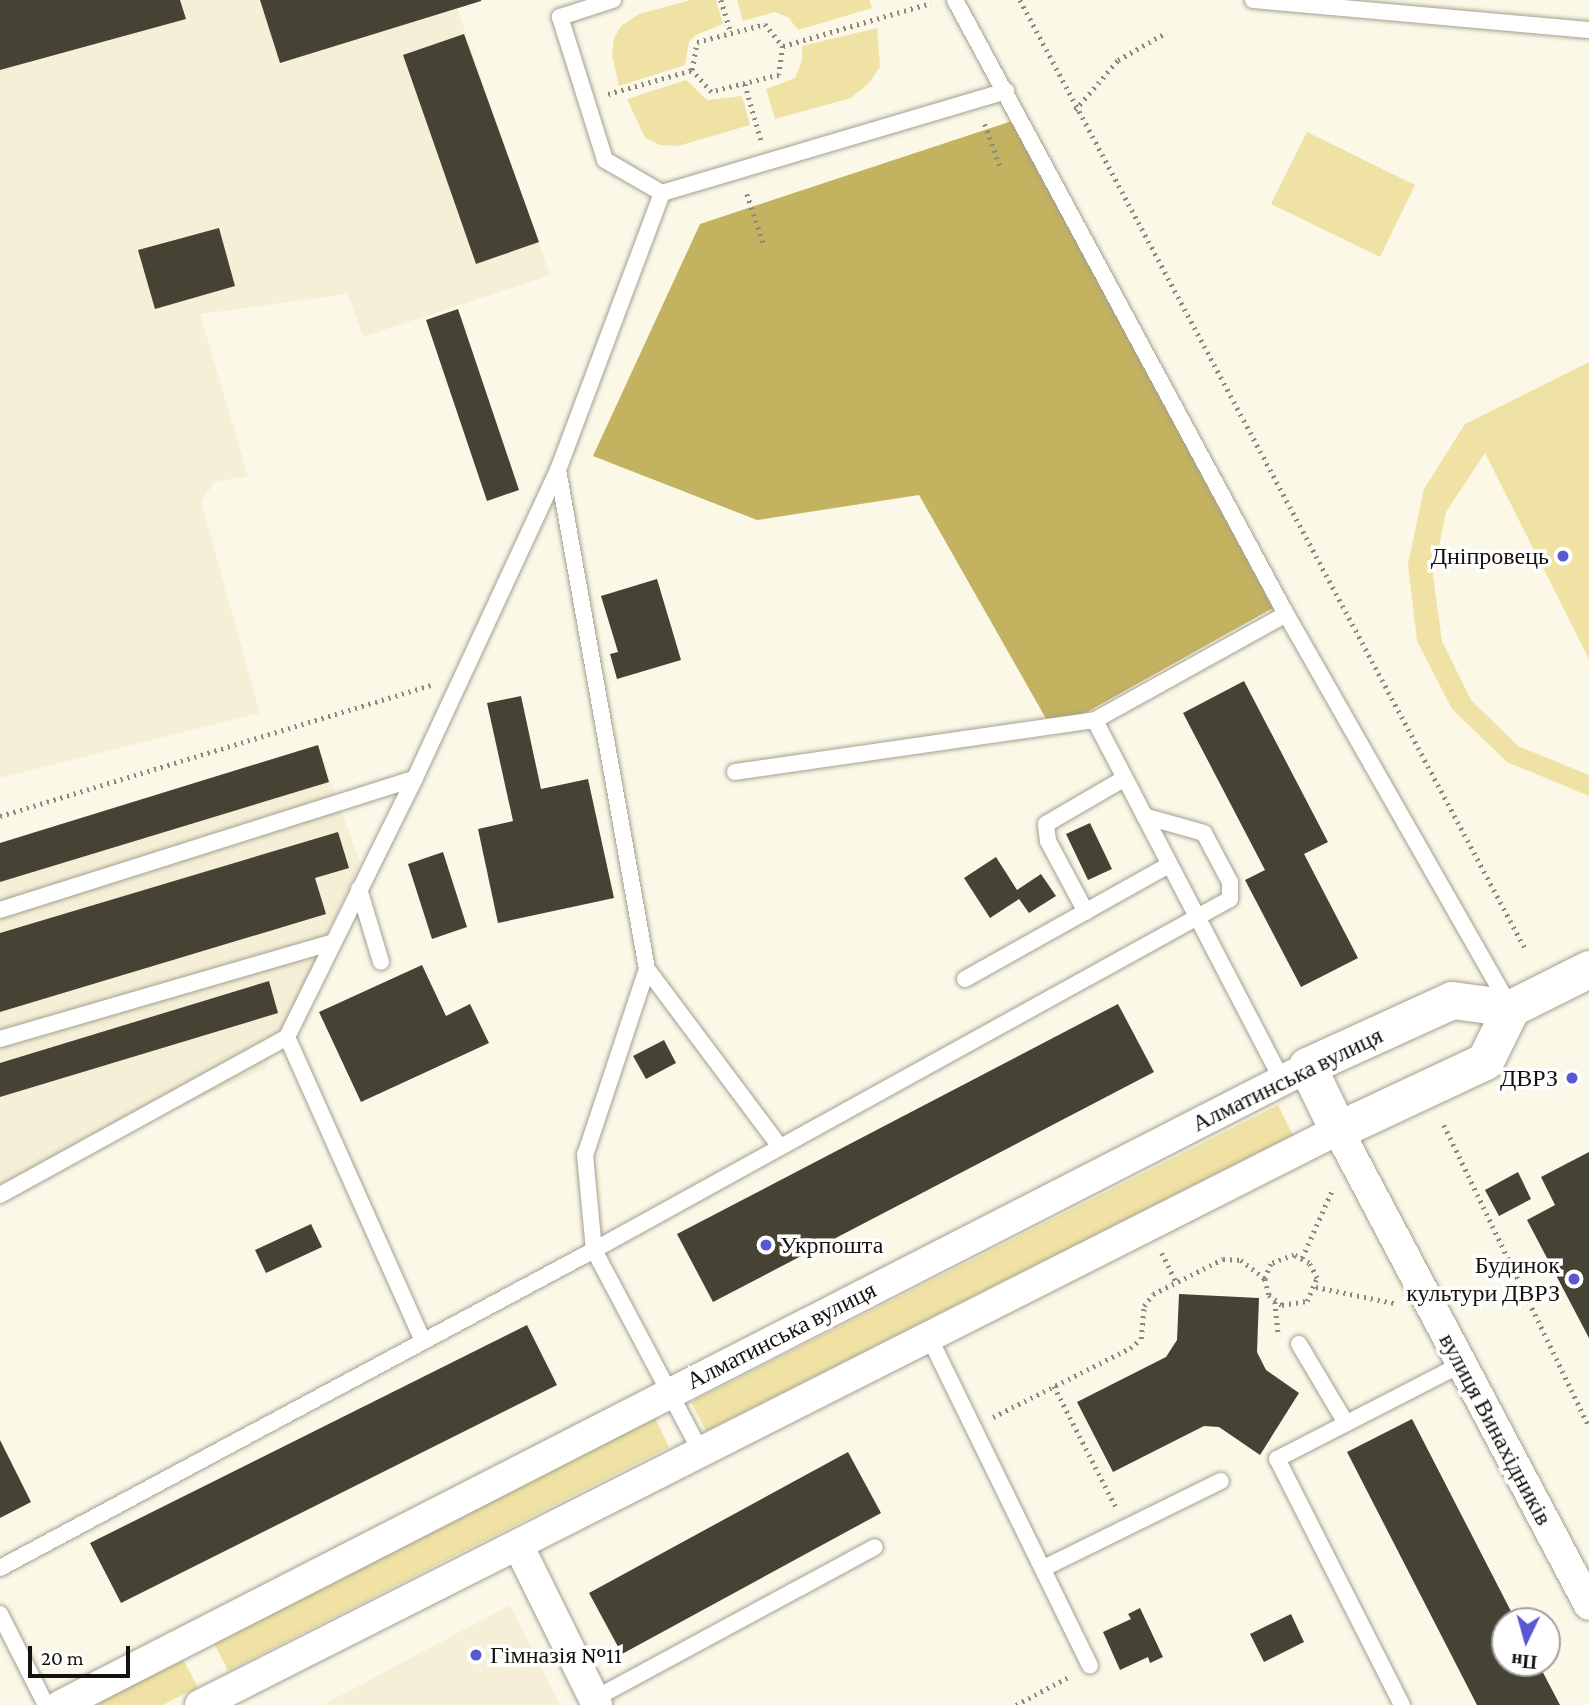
<!DOCTYPE html>
<meta charset="utf-8">
<style>
body{margin:0}
#map{position:relative;width:1589px;height:1705px;overflow:hidden;background:#fbf8e7;font-family:"Crimson Pro",serif}
div>[style]{position:absolute}
[style*='--x']{left:calc(var(--x)*1px);top:calc(var(--y)*1px);width:calc(var(--w)*1px);rotate:calc(var(--a)*1deg)}
.built>*{inset:0;background:#f4efd6}
.green>*{inset:0;background:#efe2a4}
.forest>*{inset:0;background:#c3b25f}
.building>*{inset:0;background:#464335}
.path>*{height:4.5px;margin-top:-2.25px;transform-origin:0;background:repeating-linear-gradient(90deg,#8b887d 0 2px,transparent 0 7px)}
.roads{filter:drop-shadow(0 0 2px #a3a090) drop-shadow(0 0 2px #a3a090)}
.service>*{height:16px;margin:-8px;padding:0 8px;transform-origin:8px;border-radius:8px;background:#fff}
.minor>*{height:30px;margin:-15px;padding:0 15px;transform-origin:15px;border-radius:15px;background:#fff}
.tertiary>*{height:37px;margin:-18.5px;padding:0 18.5px;transform-origin:18.5px;border-radius:18.5px;background:#fff}
.dots>*{width:19px;height:19px;translate:-50% -50%;box-sizing:border-box;border:4px solid #fff;border-radius:50%}
span{translate:-50% -50%;white-space:nowrap;text-align:center;line-height:1.15;-webkit-text-stroke:7px #fff;paint-order:stroke}
.poi-label{font-size:24px;color:#14120d}
.right{translate:-100% -50%;text-align:right}
.left{translate:0 -50%;text-align:left}
.street-label{font-size:24px;color:#14120d}
.north{position:absolute;left:1491px;top:1607px;width:70px;height:70px;box-sizing:border-box;background:#fff;border:2px solid #a1a09e;border-radius:50%;rotate:185deg;font-size:19px;font-weight:700;line-height:28px;text-align:center;color:#14120d}
.north::after{content:'';display:block;margin:auto;width:24px;height:32px;background:#5859d1;clip-path:polygon(50% 0,100% 100%,50% 72%,0 100%)}
.scale{position:absolute;left:28px;top:1646px;width:102px;height:32px;box-sizing:border-box;border:4px solid #14120d;border-top:0;padding-left:9px;font-size:21px;line-height:24px;white-space:nowrap;color:#14120d;-webkit-text-stroke:5px #fff;paint-order:stroke}
</style>
<div id="map">
<div class="built">
<div style="clip-path:polygon(0 0,483px 0,457px 8px,550px 275px,363px 337px,348px 294px,200px 314px,248px 476px,215px 482px,201px 501px,260px 713px,0 778px)"></div>
<div style="clip-path:polygon(318px 745px,360px 863px,265px 1069px,0 1184px,0 843px)"></div>
<div style="clip-path:polygon(510px 1605px,560px 1705px,323px 1705px)"></div>
</div>
<div class="green">
<div style="clip-path:polygon(691px 0,716px 0,723px 24px,696px 35px,689px 42px,685px 65px,619px 86px,612px 55px,614px 38px,621px 26px,639px 14px)"></div>
<div style="clip-path:polygon(737px 0,869px 0,872px 8px,798px 30px,789px 18px,775px 12px,743px 21px)"></div>
<div style="clip-path:polygon(877px 28px,880px 67px,868px 84px,851px 98px,775px 119px,766px 89px,795px 78px,802px 61px,802px 46px)"></div>
<div style="clip-path:polygon(686px 80px,707px 100px,742px 96px,750px 125px,678px 146px,660px 145px,645px 138px,627px 99px)"></div>
<div style="clip-path:polygon(1307px 132px,1415px 185px,1380px 257px,1271px 204px)"></div>
<div style="clip-path:polygon(1589px 362px,1589px 659px,1485px 453px,1446px 512px,1433px 576px,1442px 641px,1471px 700px,1518px 746px,1589px 775px,1589px 796px,1507px 762px,1452px 709px,1417px 641px,1408px 564px,1424px 489px,1465px 424px)"></div>
<div style="clip-path:polygon(1278px 1105px,1293px 1135px,706px 1431px,691px 1402px)"></div>
<div style="clip-path:polygon(655px 1418px,669px 1447px,228px 1671px,214px 1643px)"></div>
<div style="clip-path:polygon(182px 1658px,198px 1687px,163px 1705px,89px 1705px)"></div>
</div>
<div class="forest">
<div style="clip-path:polygon(1012px 121px,1273px 608px,1053px 731px,919px 495px,757px 520px,593px 456px,700px 224px)"></div>
</div>
<div class="building">
<div style="clip-path:polygon(0 0,180px 0,186px 19px,0 70px)"></div>
<div style="clip-path:polygon(260px 0,481px 0,481px 1px,280px 63px)"></div>
<div style="clip-path:polygon(464px 34px,539px 242px,476px 264px,403px 55px)"></div>
<div style="clip-path:polygon(219px 228px,235px 286px,155px 309px,138px 250px)"></div>
<div style="clip-path:polygon(458px 309px,519px 490px,487px 501px,426px 320px)"></div>
<div style="clip-path:polygon(657px 579px,681px 660px,617px 679px,610px 654px,618px 652px,601px 596px)"></div>
<div style="clip-path:polygon(1244px 681px,1328px 842px,1304px 854px,1358px 958px,1301px 987px,1245px 880px,1265px 870px,1183px 713px)"></div>
<div style="clip-path:polygon(521px 696px,541px 789px,588px 779px,614px 898px,498px 923px,478px 829px,513px 821px,487px 703px)"></div>
<div style="clip-path:polygon(318px 745px,329px 782px,0 882px,0 843px)"></div>
<div style="clip-path:polygon(1090px 823px,1112px 869px,1088px 880px,1066px 834px)"></div>
<div style="clip-path:polygon(338px 832px,349px 868px,315px 878px,326px 914px,0 1012px,0 933px)"></div>
<div style="clip-path:polygon(443px 852px,467px 927px,432px 939px,408px 864px)"></div>
<div style="clip-path:polygon(996px 857px,1017px 890px,1041px 874px,1056px 896px,1029px 913px,1019px 899px,990px 918px,964px 878px)"></div>
<div style="clip-path:polygon(422px 965px,446px 1016px,470px 1004px,489px 1043px,361px 1102px,319px 1012px)"></div>
<div style="clip-path:polygon(269px 981px,278px 1013px,0 1097px,0 1063px)"></div>
<div style="clip-path:polygon(1118px 1004px,1154px 1072px,713px 1302px,677px 1234px)"></div>
<div style="clip-path:polygon(664px 1040px,676px 1063px,646px 1079px,633px 1056px)"></div>
<div style="clip-path:polygon(1589px 1152px,1589px 1338px,1527px 1220px,1555px 1205px,1541px 1177px)"></div>
<div style="clip-path:polygon(1518px 1172px,1531px 1199px,1499px 1216px,1485px 1190px)"></div>
<div style="clip-path:polygon(311px 1224px,322px 1247px,266px 1273px,255px 1250px)"></div>
<div style="clip-path:polygon(1179px 1294px,1259px 1298px,1257px 1352px,1266px 1370px,1299px 1393px,1260px 1455px,1219px 1427px,1204px 1426px,1113px 1472px,1077px 1402px,1166px 1357px,1177px 1340px)"></div>
<div style="clip-path:polygon(527px 1325px,557px 1385px,121px 1603px,90px 1543px)"></div>
<div style="clip-path:polygon(1412px 1419px,1516px 1621px,1505px 1621px,1505px 1663px,1538px 1663px,1560px 1705px,1477px 1705px,1347px 1452px)"></div>
<div style="clip-path:polygon(0 1440px,31px 1502px,0 1518px)"></div>
<div style="clip-path:polygon(848px 1452px,881px 1513px,622px 1654px,589px 1593px)"></div>
<div style="clip-path:polygon(1140px 1608px,1163px 1657px,1150px 1663px,1148px 1657px,1120px 1670px,1103px 1632px,1131px 1619px,1128px 1614px)"></div>
<div style="clip-path:polygon(1291px 1614px,1304px 1642px,1264px 1662px,1250px 1634px)"></div>
</div>
<div class="path">
<div style="--x:721;--y:0;--w:34;--a:73"></div>
<div style="--x:1020;--y:0;--w:1074;--a:61.96"></div>
<div style="--x:765;--y:24;--w:28;--a:51"></div>
<div style="--x:783;--y:46;--w:29;--a:98"></div>
<div style="--x:779;--y:75;--w:70;--a:166"></div>
<div style="--x:711;--y:92;--w:29;--a:-131"></div>
<div style="--x:692;--y:70;--w:28;--a:-80"></div>
<div style="--x:697;--y:42;--w:70;--a:-14.8"></div>
<div style="--x:783;--y:46;--w:154;--a:-16.2"></div>
<div style="--x:745;--y:84;--w:58;--a:74.1"></div>
<div style="--x:608;--y:94;--w:87;--a:-15.9"></div>
<div style="--x:1075;--y:110;--w:66;--a:-49.3"></div>
<div style="--x:1118;--y:60;--w:56;--a:-29.7"></div>
<div style="--x:985;--y:124;--w:45;--a:70.3"></div>
<div style="--x:747;--y:194;--w:54;--a:71.6"></div>
<div style="--x:0;--y:816;--w:450;--a:-16.9"></div>
<div style="--x:1444;--y:1125;--w:334;--a:64.3"></div>
<div style="--x:1162;--y:1253;--w:32;--a:64"></div>
<div style="--x:1302;--y:1258;--w:77;--a:-66.1"></div>
<div style="--x:1316;--y:1287;--w:80;--a:11.6"></div>
<div style="--x:1275;--y:1302;--w:30;--a:84"></div>
<div style="--x:1054;--y:1386;--w:136;--a:62.9"></div>
<div style="--x:993;--y:1417;--w:153;--a:-26.7"></div>
<div style="--x:1130;--y:1348;--w:14;--a:-39"></div>
<div style="--x:1141;--y:1339;--w:33;--a:-85"></div>
<div style="--x:1144;--y:1306;--w:15;--a:-53"></div>
<div style="--x:1153;--y:1294;--w:78;--a:-26.6"></div>
<div style="--x:1223;--y:1259;--w:18;--a:3"></div>
<div style="--x:1241;--y:1260;--w:31;--a:38"></div>
<div style="--x:1265;--y:1279;--w:16;--a:76"></div>
<div style="--x:1269;--y:1295;--w:16;--a:38"></div>
<div style="--x:1282;--y:1305;--w:25;--a:-9"></div>
<div style="--x:1307;--y:1301;--w:25;--a:-67"></div>
<div style="--x:1317;--y:1278;--w:17;--a:-118"></div>
<div style="--x:1309;--y:1263;--w:17;--a:-152"></div>
<div style="--x:1294;--y:1255;--w:25;--a:159"></div>
<div style="--x:1271;--y:1264;--w:16;--a:112"></div>
<div style="--x:1016;--y:1705;--w:61;--a:-28.2"></div>
</div>
<div class="roads">
<div class="service">
<div style="--x:613;--y:0;--w:56;--a:162.2"></div>
<div style="--x:560;--y:17;--w:150;--a:72.5"></div>
<div style="--x:605;--y:160;--w:66;--a:30.1"></div>
<div style="--x:662;--y:193;--w:359;--a:-16.5"></div>
<div style="--x:955;--y:0;--w:698;--a:61.67"></div>
<div style="--x:1286;--y:614;--w:451;--a:60.3"></div>
<div style="--x:1253;--y:0;--w:337;--a:5.1"></div>
<div style="--x:558;--y:470;--w:507;--a:79.89"></div>
<div style="--x:647;--y:969;--w:222;--a:53.2"></div>
<div style="--x:735;--y:772;--w:364;--a:-8.2"></div>
<div style="--x:359;--y:889;--w:76;--a:73.2"></div>
<div style="--x:0;--y:910;--w:435;--a:-17.6"></div>
<div style="--x:1086;--y:912;--w:81;--a:-118.2"></div>
<div style="--x:1048;--y:841;--w:17;--a:-97"></div>
<div style="--x:1046;--y:824;--w:91;--a:-30.2"></div>
<div style="--x:647;--y:969;--w:196;--a:108.4"></div>
<div style="--x:585;--y:1155;--w:95;--a:84.6"></div>
<div style="--x:594;--y:1250;--w:226;--a:62.1"></div>
<div style="--x:965;--y:979;--w:234;--a:-29.2"></div>
<div style="--x:0;--y:1039;--w:347;--a:-16.2"></div>
<div style="--x:1281;--y:1078;--w:403;--a:-117.5"></div>
<div style="--x:1095;--y:720;--w:218;--a:-29"></div>
<div style="--x:0;--y:1195;--w:328;--a:-28.8"></div>
<div style="--x:928;--y:1335;--w:368;--a:63.9"></div>
<div style="--x:423;--y:1341;--w:333;--a:-114.1"></div>
<div style="--x:287;--y:1037;--w:289;--a:-63.7"></div>
<div style="--x:415;--y:778;--w:340;--a:-65.1"></div>
<div style="--x:558;--y:470;--w:296;--a:-69.4"></div>
<div style="--x:1299;--y:1344;--w:92;--a:59.3"></div>
<div style="--x:0;--y:1568;--w:674;--a:-28.16"></div>
<div style="--x:594;--y:1250;--w:726;--a:-28.89"></div>
<div style="--x:1230;--y:899;--w:17;--a:-90"></div>
<div style="--x:1230;--y:882;--w:55;--a:-118"></div>
<div style="--x:1204;--y:833;--w:62;--a:-164.2"></div>
<div style="--x:1044;--y:1568;--w:197;--a:-26.2"></div>
<div style="--x:0;--y:1614;--w:102;--a:63.2"></div>
<div style="--x:594;--y:1699;--w:319;--a:-28.4"></div>
<div style="--x:1402;--y:1705;--w:276;--a:-116.9"></div>
<div style="--x:1277;--y:1459;--w:208;--a:-27.2"></div>
</div>
<div class="minor">
<div style="--x:519;--y:1547;--w:176;--a:63.7"></div>
<div style="--x:61;--y:1705;--w:1423;--a:-27.09"></div>
<div style="--x:200;--y:1705;--w:1275;--a:-26.81"></div>
<div style="--x:1338;--y:1130;--w:537;--a:62.15"></div>
</div>
<div class="tertiary">
<div style="--x:1511;--y:1008;--w:59;--a:116.1"></div>
<div style="--x:1485;--y:1061;--w:162;--a:154.9"></div>
<div style="--x:1338;--y:1130;--w:71;--a:-115.8"></div>
<div style="--x:1307;--y:1066;--w:159;--a:-24.5"></div>
<div style="--x:1452;--y:1000;--w:60;--a:7.7"></div>
<div style="--x:1511;--y:1008;--w:87;--a:-26.6"></div>
</div>
</div>
<div class="dots">
<div style="left:1563px;top:556px;background:#5859d1"></div>
<div style="left:1572px;top:1078px;background:#5859d1"></div>
<div style="left:766px;top:1245px;background:#5859d1"></div>
<div style="left:1574px;top:1279px;background:#5859d1"></div>
<div style="left:476px;top:1655px;background:#5859d1"></div>
</div>
<div class="poi-label">
<span class="right" style="left:1549px;top:556px">Дніпровець</span>
<span class="right" style="left:1558px;top:1078px">ДВРЗ</span>
<span class="left" style="left:780px;top:1245px">Укрпошта</span>
<span class="right" style="left:1560px;top:1279px">Будинок<br>культури ДВРЗ</span>
<span class="left" style="left:490px;top:1655px">Гімназія №11</span>
</div>
<div class="street-label">
<span style="left:1287px;top:1079px;rotate:-26deg">Алматинська вулиця</span>
<span style="left:781px;top:1335px;rotate:-27deg">Алматинська вулиця</span>
<span style="left:1496px;top:1429px;rotate:62deg">вулиця Винахідників</span>
</div>
<div class="north">Пн</div>
<div class="scale">20 m</div>
</div>
